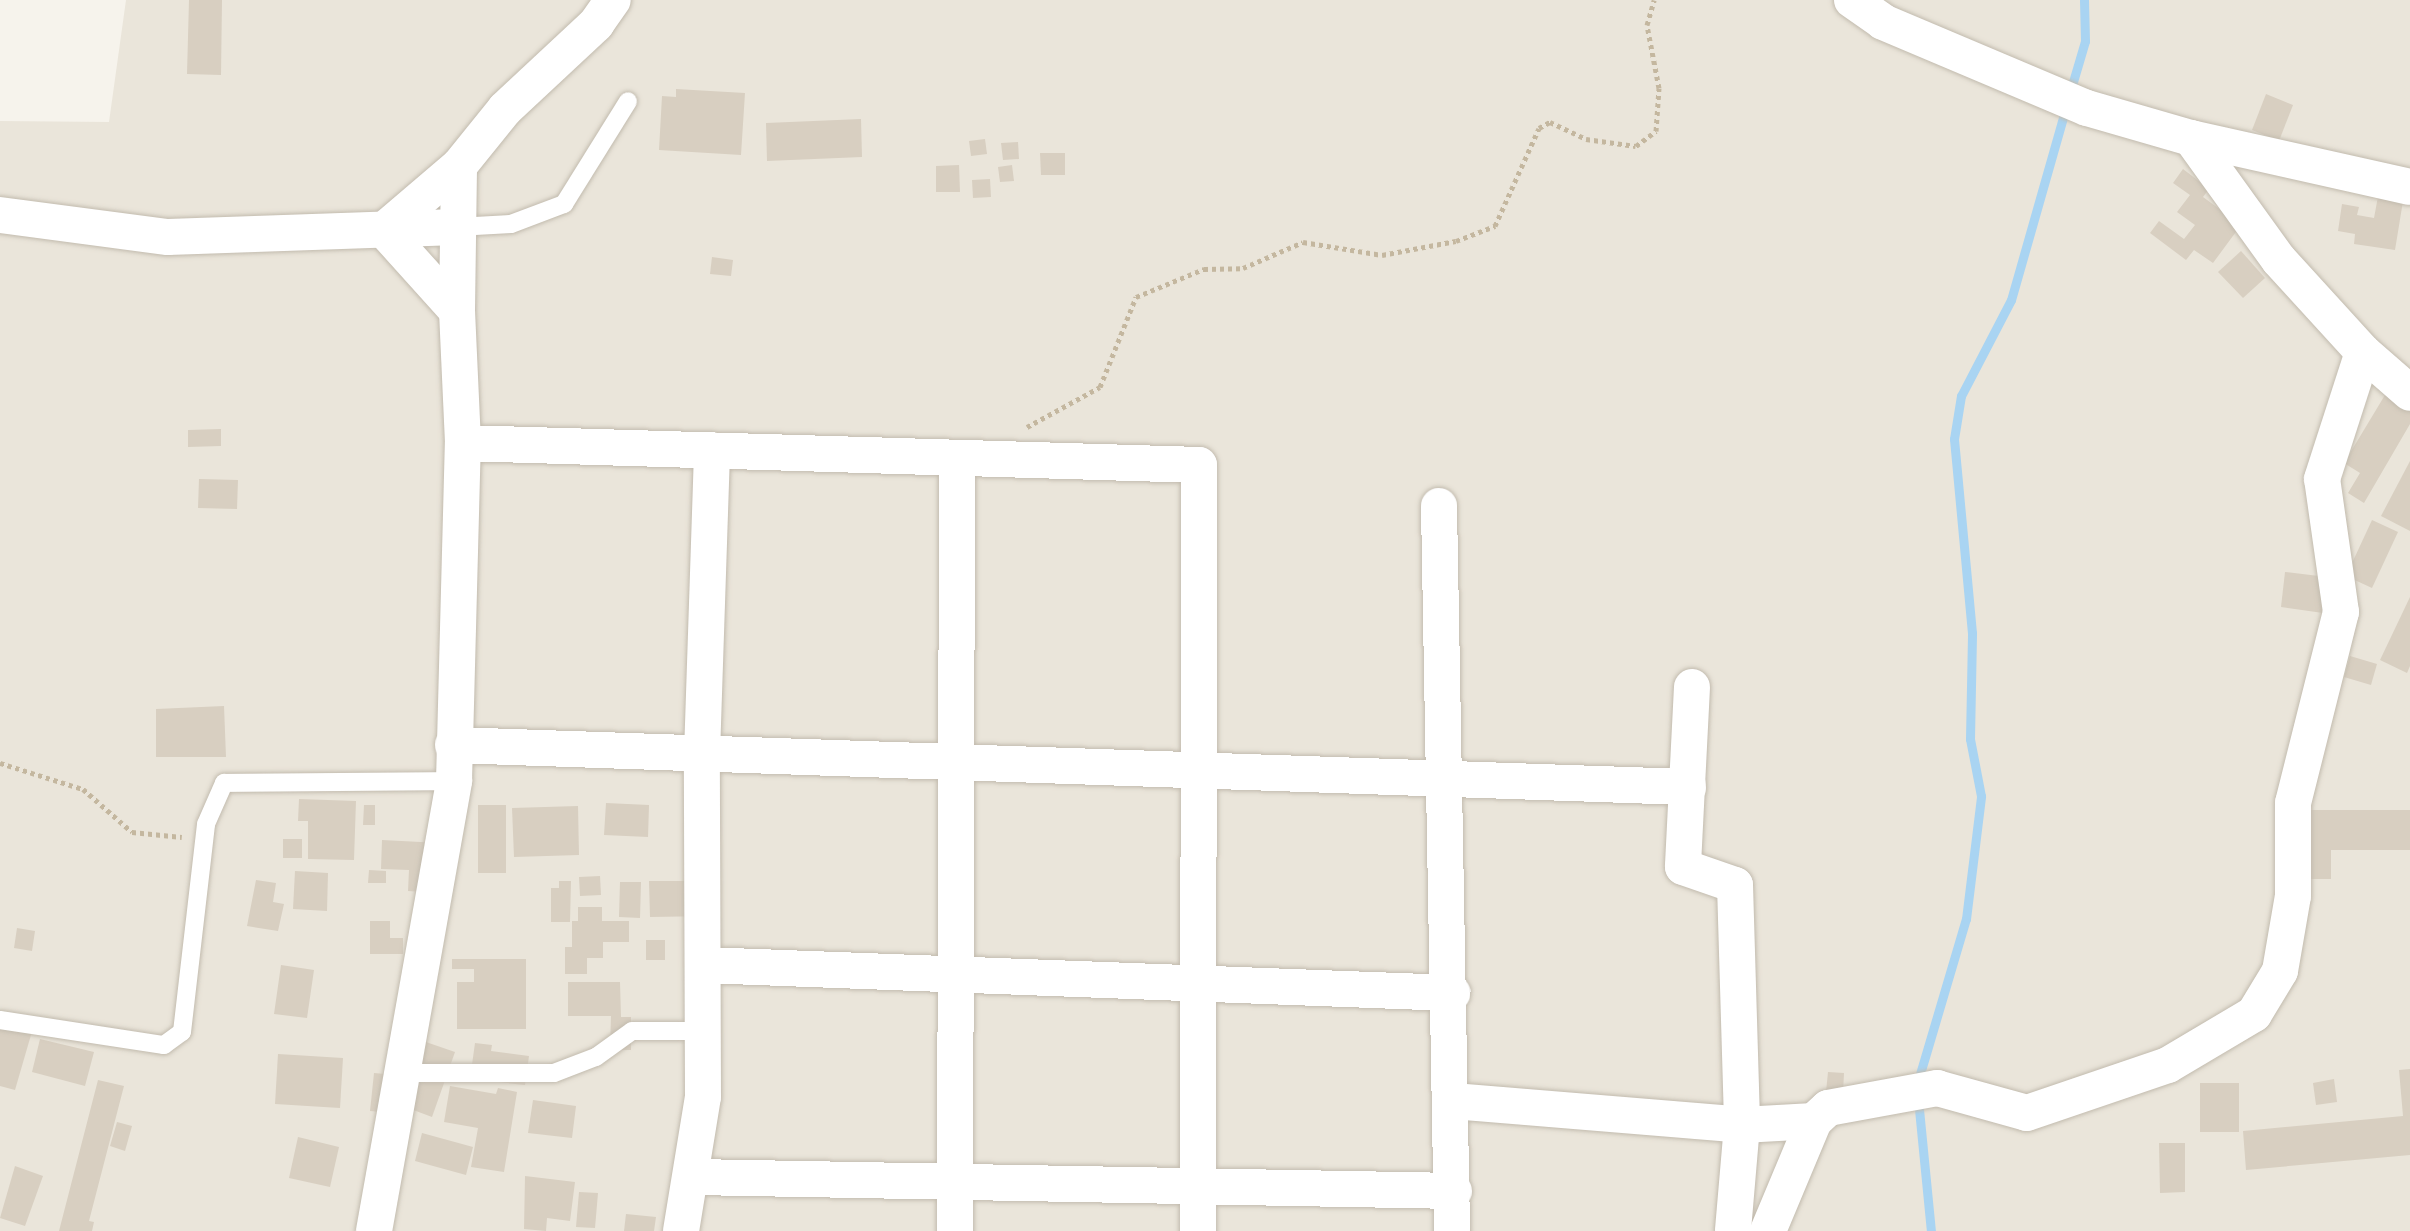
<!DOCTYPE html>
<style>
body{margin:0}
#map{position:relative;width:2410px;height:1231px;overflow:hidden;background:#f6f3ec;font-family:"Open Sans",sans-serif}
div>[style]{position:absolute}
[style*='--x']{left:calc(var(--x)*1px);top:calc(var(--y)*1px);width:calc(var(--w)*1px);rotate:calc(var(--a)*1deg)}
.residential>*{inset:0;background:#eae5da}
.stream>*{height:9px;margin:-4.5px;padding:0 4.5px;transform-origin:4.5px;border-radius:4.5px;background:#a9d4f2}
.building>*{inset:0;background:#d8cfc1}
.path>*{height:5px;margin-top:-2.5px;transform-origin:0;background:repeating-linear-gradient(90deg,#c4b79f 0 4px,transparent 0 8px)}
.roads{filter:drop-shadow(0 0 2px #c2bbae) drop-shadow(0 0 2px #c2bbae)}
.lane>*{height:18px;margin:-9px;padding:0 9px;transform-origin:9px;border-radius:9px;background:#fff}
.street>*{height:36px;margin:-18px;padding:0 18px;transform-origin:18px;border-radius:18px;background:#fff}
span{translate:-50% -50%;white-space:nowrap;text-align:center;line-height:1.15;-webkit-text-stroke:7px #fff;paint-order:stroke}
</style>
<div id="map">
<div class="residential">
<div style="clip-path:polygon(126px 0,2410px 0,2410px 1231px,0 1231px,0 121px,109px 122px)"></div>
</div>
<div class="stream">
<div style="--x:2070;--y:92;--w:53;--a:-73.6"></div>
<div style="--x:2085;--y:41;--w:41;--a:-91.4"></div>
<div style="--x:1917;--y:1084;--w:172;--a:-73.5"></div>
<div style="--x:1966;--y:919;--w:124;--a:-83"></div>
<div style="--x:1981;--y:796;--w:58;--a:-100.9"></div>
<div style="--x:1970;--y:739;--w:106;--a:-88.9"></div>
<div style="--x:1972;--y:633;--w:195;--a:-95.3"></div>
<div style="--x:1954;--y:439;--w:44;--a:-80.8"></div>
<div style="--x:1961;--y:396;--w:108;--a:-62.5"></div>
<div style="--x:2011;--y:300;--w:201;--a:-74.1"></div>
<div style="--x:1918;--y:1099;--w:133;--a:84.4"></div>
</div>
<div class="building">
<div style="clip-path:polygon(189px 0,222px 0,221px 75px,187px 74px)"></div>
<div style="clip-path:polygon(676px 89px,745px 93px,741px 155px,659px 150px,662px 96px,676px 97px)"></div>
<div style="clip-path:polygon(2266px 94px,2293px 105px,2279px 141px,2252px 130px)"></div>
<div style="clip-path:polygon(861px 119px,862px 157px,767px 161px,766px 123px)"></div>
<div style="clip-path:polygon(985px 139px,987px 154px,971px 156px,969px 141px)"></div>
<div style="clip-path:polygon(1018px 142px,1019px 159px,1003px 160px,1001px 143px)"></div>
<div style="clip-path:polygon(1040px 153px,1065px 153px,1065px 175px,1041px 175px)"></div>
<div style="clip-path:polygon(959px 165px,960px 192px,936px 192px,936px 166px)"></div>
<div style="clip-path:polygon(1012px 165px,1014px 181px,1000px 182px,998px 167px)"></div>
<div style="clip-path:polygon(2183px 169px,2209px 189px,2203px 197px,2241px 225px,2213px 263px,2194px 250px,2186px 260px,2150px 233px,2159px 221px,2184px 239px,2195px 225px,2177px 212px,2190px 195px,2173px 183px)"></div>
<div style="clip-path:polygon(990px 179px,991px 197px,973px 198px,972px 180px)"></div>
<div style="clip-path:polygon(2379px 191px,2404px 195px,2395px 250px,2354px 244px,2355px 234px,2338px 231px,2342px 204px,2359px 207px,2357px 215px,2374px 218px)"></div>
<div style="clip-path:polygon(2241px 251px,2265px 278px,2243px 298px,2218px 272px)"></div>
<div style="clip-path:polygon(712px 257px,733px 260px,731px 276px,710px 274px)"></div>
<div style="clip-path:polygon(2385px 395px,2410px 410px,2410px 424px,2364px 503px,2348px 493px,2360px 473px,2344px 463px)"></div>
<div style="clip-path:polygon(221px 429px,221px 446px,188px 447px,188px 430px)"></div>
<div style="clip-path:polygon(2410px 461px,2410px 531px,2381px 516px)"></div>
<div style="clip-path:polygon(199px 479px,238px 480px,237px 509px,198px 508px)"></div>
<div style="clip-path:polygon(2372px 520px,2398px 532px,2372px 588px,2346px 576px)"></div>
<div style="clip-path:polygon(2285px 572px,2327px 577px,2323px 613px,2281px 607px)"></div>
<div style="clip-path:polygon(2410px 597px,2410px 666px,2407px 673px,2380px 660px)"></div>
<div style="clip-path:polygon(2350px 656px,2377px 664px,2371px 685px,2344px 677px)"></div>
<div style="clip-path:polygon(224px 706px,226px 757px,156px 757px,156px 709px)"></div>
<div style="clip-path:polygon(299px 799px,356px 801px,354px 860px,308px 859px,308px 821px,298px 821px)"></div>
<div style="clip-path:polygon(606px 803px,649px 805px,648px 837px,604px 835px)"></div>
<div style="clip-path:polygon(364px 805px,375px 805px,375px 825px,363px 825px)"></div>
<div style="clip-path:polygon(478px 805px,506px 805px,506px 873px,478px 873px)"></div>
<div style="clip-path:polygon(578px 806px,579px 855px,514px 857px,512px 808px)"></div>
<div style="clip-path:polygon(2303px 810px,2410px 810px,2410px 850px,2331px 850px,2331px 879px,2303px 879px)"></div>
<div style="clip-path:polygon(283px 839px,302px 839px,302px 858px,283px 858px)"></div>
<div style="clip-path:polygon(382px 840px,440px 843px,438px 893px,408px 891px,409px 870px,381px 869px)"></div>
<div style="clip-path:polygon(369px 870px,386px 871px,386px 883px,368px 883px)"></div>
<div style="clip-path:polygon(295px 871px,328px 873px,327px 911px,293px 909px)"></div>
<div style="clip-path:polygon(600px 876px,601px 895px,580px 896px,579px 877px)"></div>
<div style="clip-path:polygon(256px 880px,276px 883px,273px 902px,284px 904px,278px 931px,247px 926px)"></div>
<div style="clip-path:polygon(559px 881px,571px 881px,570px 922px,551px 922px,551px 888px,559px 888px)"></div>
<div style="clip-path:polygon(649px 881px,710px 881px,711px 916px,650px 917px)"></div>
<div style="clip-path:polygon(620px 882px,641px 882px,640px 918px,619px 917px)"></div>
<div style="clip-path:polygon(578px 907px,602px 907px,602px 921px,629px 921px,629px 942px,603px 942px,603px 958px,587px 958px,587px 974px,565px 974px,565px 947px,572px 947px,572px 921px,578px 921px)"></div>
<div style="clip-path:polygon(370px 921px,390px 921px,390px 938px,403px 938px,403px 954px,370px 954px)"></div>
<div style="clip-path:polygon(17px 928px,35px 931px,32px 951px,14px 948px)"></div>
<div style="clip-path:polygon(646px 940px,665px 940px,665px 960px,646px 960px)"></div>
<div style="clip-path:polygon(452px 959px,526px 959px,526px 1029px,457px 1029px,457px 982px,474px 982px,474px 969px,452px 969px)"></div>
<div style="clip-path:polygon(281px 965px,314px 970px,307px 1018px,274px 1014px)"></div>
<div style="clip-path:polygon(568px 982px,620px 982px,621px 1017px,631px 1017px,631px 1050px,610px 1050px,611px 1016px,568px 1016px)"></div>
<div style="clip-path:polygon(0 1019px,33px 1028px,15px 1090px,0 1086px)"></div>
<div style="clip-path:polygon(40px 1039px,94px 1052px,85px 1086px,32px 1072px)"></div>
<div style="clip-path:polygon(423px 1041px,455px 1052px,432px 1117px,400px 1105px)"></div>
<div style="clip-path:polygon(475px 1043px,492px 1045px,491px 1051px,529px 1056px,525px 1085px,470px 1079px)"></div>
<div style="clip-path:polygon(278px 1054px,343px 1058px,340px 1108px,275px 1104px)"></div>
<div style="clip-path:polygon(2410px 1069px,2410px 1155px,2246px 1170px,2243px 1131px,2403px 1116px,2399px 1070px)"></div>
<div style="clip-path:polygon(1828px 1072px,1844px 1073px,1843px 1093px,1826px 1092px)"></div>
<div style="clip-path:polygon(374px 1073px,395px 1075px,391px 1113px,370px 1111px)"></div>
<div style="clip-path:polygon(2334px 1079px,2337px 1102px,2316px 1105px,2313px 1083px)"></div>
<div style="clip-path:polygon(98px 1080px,124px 1086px,89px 1221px,94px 1222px,92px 1231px,59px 1231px)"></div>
<div style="clip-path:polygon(2200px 1083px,2239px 1083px,2239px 1132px,2200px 1132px)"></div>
<div style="clip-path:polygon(450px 1086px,496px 1094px,498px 1088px,517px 1092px,504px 1172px,471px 1167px,478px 1128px,444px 1122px)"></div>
<div style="clip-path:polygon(533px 1100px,576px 1106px,572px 1138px,528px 1133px)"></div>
<div style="clip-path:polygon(117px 1122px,132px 1126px,125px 1151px,110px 1146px)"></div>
<div style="clip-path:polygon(422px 1133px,473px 1147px,466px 1175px,415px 1161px)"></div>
<div style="clip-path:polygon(298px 1137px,339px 1147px,330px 1187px,289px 1178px)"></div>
<div style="clip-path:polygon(2159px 1143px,2185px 1143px,2185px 1192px,2160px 1193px)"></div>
<div style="clip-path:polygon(15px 1166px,43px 1176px,25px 1226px,0 1218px)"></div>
<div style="clip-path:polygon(525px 1176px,575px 1182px,570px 1221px,547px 1218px,546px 1231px,524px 1229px)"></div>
<div style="clip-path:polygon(579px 1192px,598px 1193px,595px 1228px,576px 1227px)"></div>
<div style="clip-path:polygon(626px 1214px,656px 1217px,654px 1231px,624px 1231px)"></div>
</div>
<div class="path">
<div style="--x:1027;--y:427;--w:83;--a:-28.7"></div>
<div style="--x:1100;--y:387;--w:97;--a:-68.2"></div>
<div style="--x:1136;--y:297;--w:74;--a:-22.4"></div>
<div style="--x:1204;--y:269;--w:39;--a:-1"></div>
<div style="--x:1243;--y:268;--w:65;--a:-23.4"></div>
<div style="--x:1303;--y:242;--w:80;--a:9.3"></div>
<div style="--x:1382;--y:255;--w:75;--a:-10.7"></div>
<div style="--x:1456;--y:241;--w:42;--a:-21"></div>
<div style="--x:1495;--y:226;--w:107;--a:-65.8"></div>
<div style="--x:1539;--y:128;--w:13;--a:-29"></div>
<div style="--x:1550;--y:122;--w:40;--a:25"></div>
<div style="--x:1586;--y:139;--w:50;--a:8"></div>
<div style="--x:1636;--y:146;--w:25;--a:-37"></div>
<div style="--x:1656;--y:131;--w:43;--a:-86"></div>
<div style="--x:1659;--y:88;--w:64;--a:-100.8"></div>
<div style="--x:1647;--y:25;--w:26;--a:-74"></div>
<div style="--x:0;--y:763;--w:87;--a:17.4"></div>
<div style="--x:83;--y:789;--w:65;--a:41.3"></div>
<div style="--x:132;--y:832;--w:50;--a:5.7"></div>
</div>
<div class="roads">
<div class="lane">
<div style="--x:457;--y:227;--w:54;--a:-3.2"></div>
<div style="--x:511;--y:224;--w:57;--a:-20.7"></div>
<div style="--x:564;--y:204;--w:121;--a:-58.1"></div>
<div style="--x:0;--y:1020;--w:166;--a:8.7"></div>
<div style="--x:164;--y:1045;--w:22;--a:-36"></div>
<div style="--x:182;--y:1032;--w:209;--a:-83.4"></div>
<div style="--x:206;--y:824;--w:45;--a:-66.3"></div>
<div style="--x:224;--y:783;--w:230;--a:-0.5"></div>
<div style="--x:402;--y:1073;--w:152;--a:0"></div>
<div style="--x:554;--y:1073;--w:45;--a:-20.9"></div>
<div style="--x:596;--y:1057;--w:44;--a:-35.8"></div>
<div style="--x:632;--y:1031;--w:71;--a:0"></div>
</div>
<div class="street">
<div style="--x:1852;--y:0;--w:38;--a:35"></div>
<div style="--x:1883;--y:22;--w:221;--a:22.9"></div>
<div style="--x:2087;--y:108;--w:108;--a:16.1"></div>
<div style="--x:2191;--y:138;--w:150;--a:54.2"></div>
<div style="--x:2279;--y:260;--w:125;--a:47.6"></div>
<div style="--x:2363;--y:352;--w:62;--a:41.1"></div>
<div style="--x:2191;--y:138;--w:224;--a:12.6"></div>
<div style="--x:0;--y:215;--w:169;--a:7.5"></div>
<div style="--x:168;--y:237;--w:289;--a:-2"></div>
<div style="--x:457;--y:311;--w:109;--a:-132"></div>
<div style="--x:384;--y:230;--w:99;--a:-40.5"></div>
<div style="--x:463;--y:443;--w:736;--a:1.71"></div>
<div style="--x:1199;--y:465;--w:766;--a:90.07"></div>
<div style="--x:1439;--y:506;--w:725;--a:88.97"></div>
<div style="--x:1692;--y:687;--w:180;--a:92.9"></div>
<div style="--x:1683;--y:867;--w:55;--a:19.1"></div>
<div style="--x:1735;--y:885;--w:240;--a:88.3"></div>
<div style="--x:1742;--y:1125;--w:106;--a:94.9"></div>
<div style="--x:453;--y:745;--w:1236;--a:1.95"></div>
<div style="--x:703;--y:965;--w:750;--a:2.14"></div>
<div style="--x:1453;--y:1101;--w:290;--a:4.7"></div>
<div style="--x:1742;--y:1125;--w:72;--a:-3.2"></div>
<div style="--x:693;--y:1177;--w:761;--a:1.05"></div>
<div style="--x:374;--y:1231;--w:457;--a:-79.9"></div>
<div style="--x:454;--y:781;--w:338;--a:-88.5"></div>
<div style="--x:463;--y:443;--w:132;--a:-92.6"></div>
<div style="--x:457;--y:311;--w:145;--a:-89.2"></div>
<div style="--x:459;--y:166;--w:73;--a:-51.1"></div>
<div style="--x:505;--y:109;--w:125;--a:-43"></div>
<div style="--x:596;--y:24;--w:29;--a:-55"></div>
<div style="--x:681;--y:1231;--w:136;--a:-80.7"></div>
<div style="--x:703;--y:1097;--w:343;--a:-90.2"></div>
<div style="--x:702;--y:754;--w:304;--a:-88.1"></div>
<div style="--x:955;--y:1231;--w:773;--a:-89.85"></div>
<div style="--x:1768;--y:1231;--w:119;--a:-67.3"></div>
<div style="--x:1814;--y:1121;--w:19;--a:-43"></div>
<div style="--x:1828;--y:1108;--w:111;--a:-10.4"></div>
<div style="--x:1937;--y:1088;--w:93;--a:15.5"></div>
<div style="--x:2027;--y:1113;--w:149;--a:-18.8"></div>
<div style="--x:2168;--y:1065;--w:100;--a:-30.7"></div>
<div style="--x:2254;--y:1014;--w:50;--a:-58.8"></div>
<div style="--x:2280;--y:971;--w:76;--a:-80.2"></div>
<div style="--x:2293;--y:896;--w:93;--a:-90"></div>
<div style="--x:2293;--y:803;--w:197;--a:-75.9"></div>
<div style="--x:2341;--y:612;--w:134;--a:-98.1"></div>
<div style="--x:2322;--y:479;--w:133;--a:-72.1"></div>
</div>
</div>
</div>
